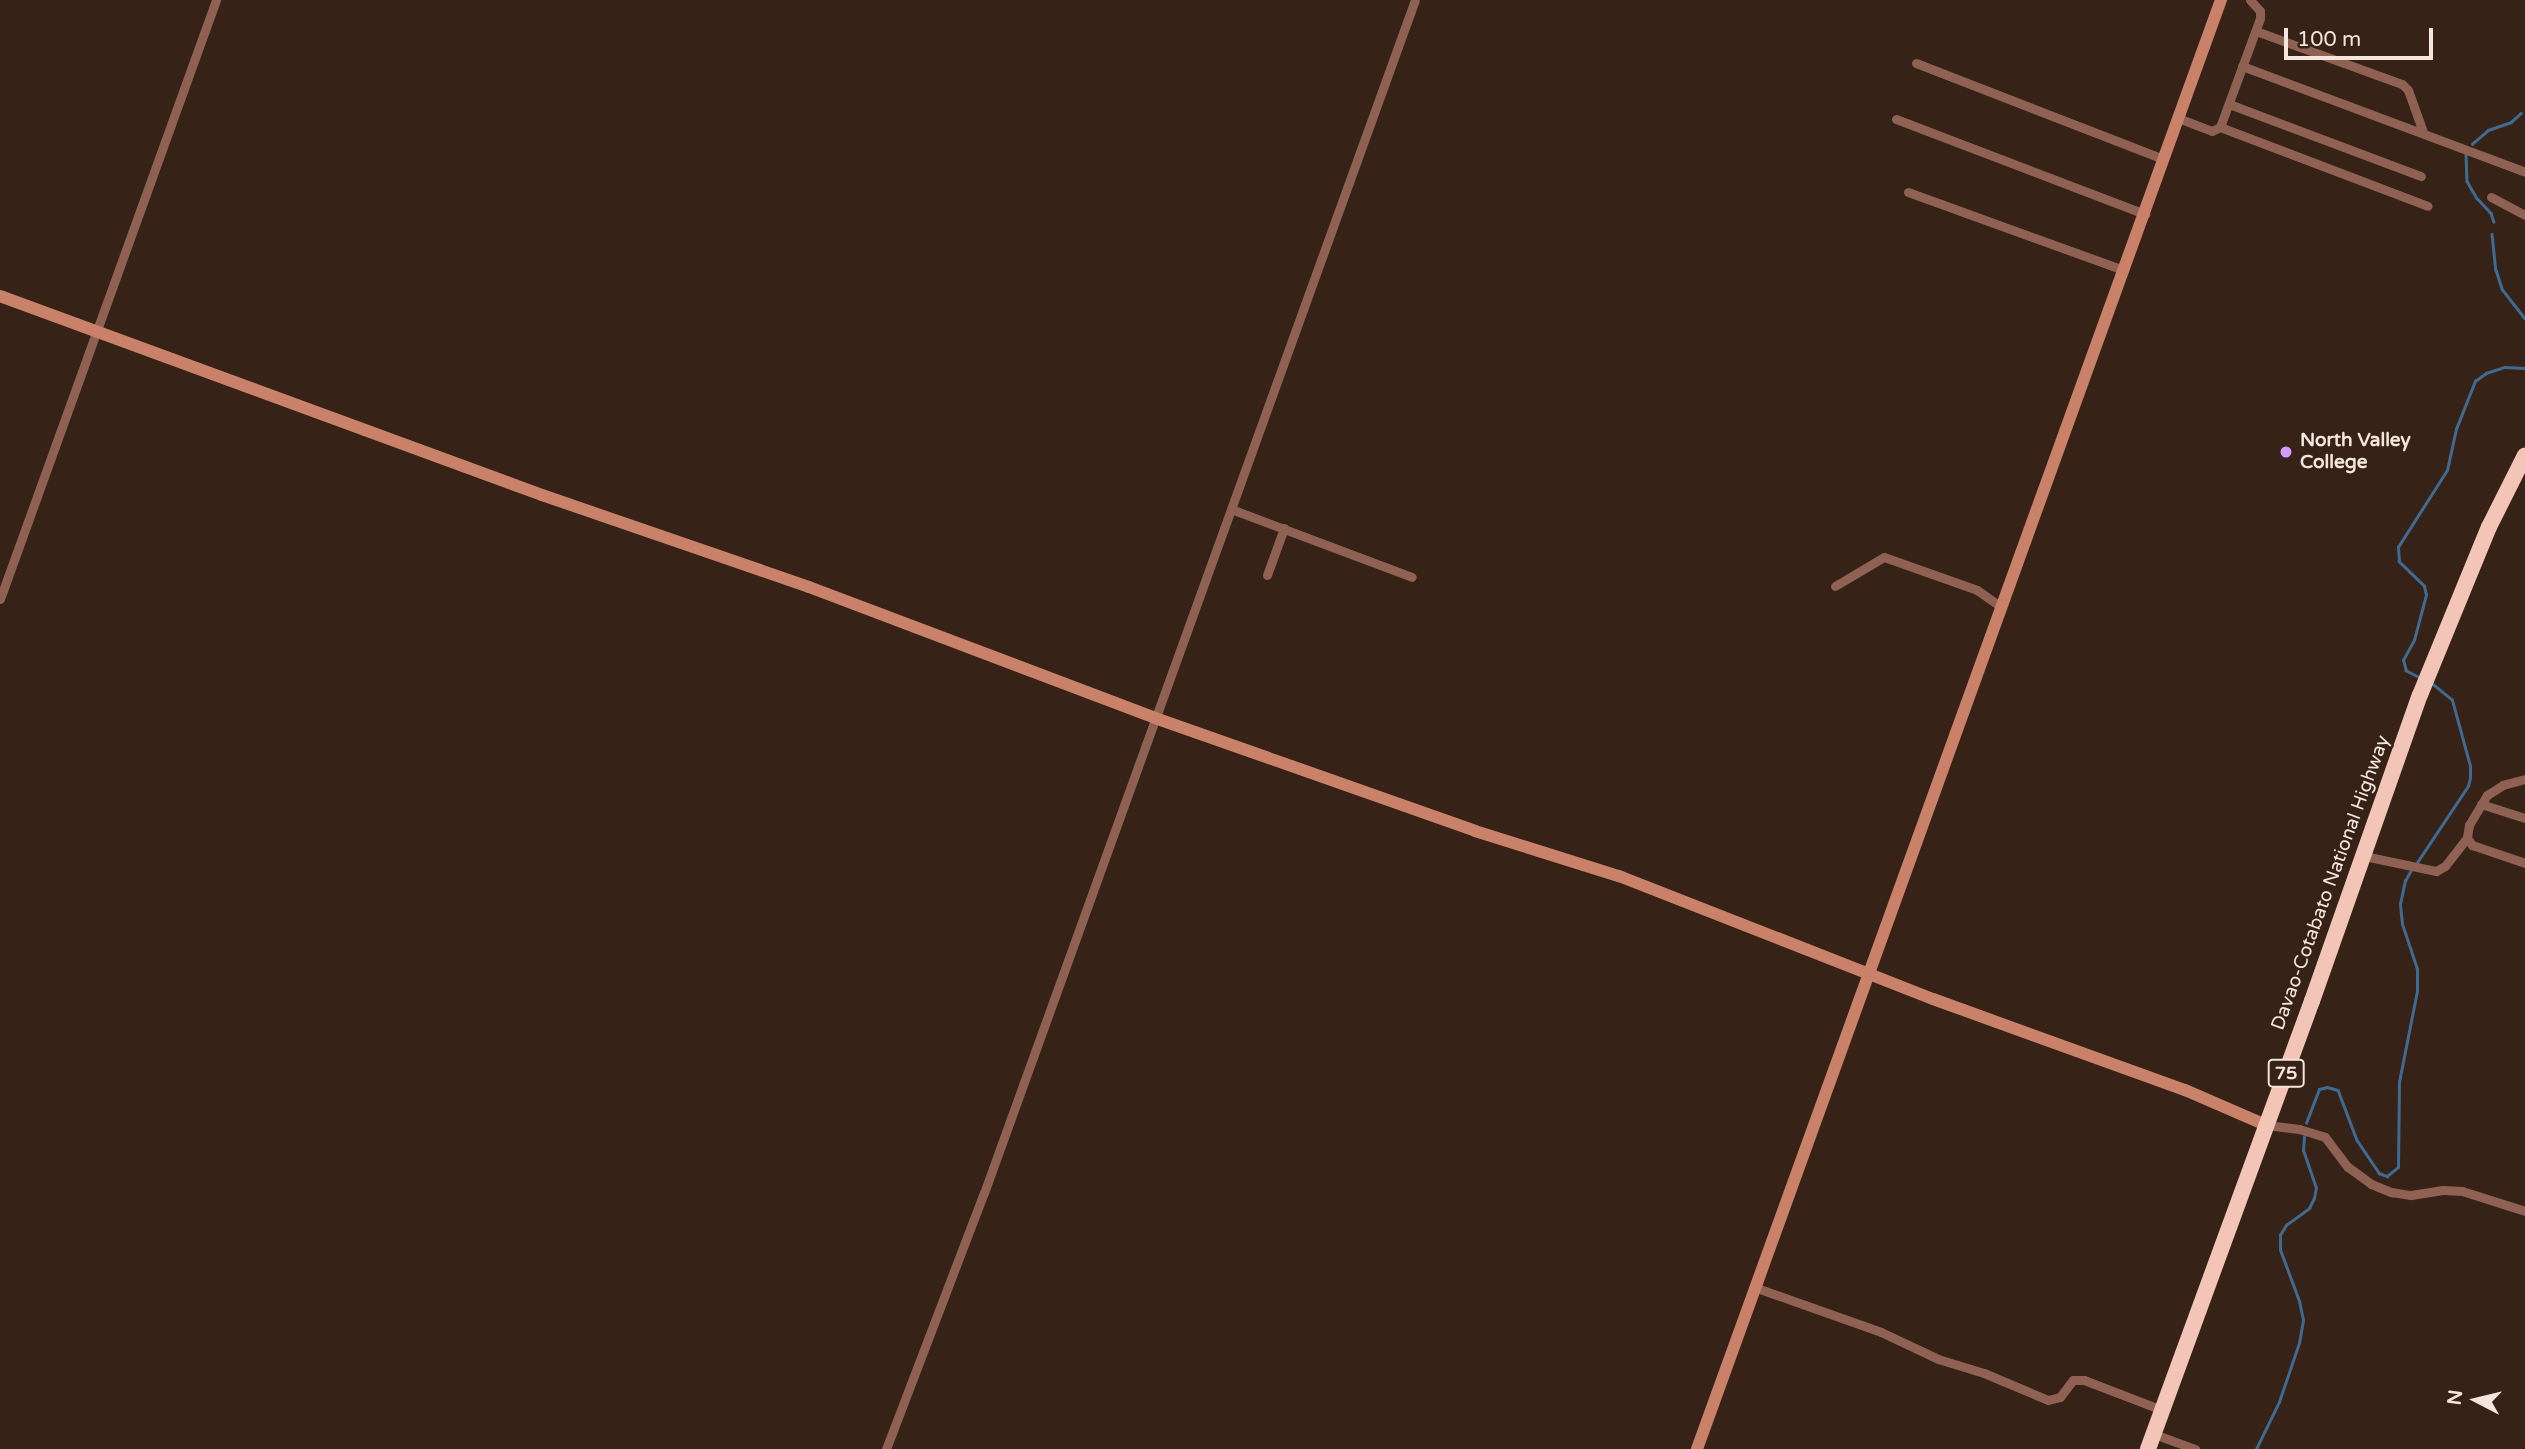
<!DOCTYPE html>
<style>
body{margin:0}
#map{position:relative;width:2525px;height:1449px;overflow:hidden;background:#362216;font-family:"Varela Round",sans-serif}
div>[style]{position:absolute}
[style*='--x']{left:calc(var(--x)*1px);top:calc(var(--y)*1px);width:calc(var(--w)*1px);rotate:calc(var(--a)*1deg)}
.stream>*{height:2.5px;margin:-1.25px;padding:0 1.25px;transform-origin:1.25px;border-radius:1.25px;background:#3f6a92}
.street>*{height:9px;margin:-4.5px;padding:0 4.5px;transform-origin:4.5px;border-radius:4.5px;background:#8e6153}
.secondary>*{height:12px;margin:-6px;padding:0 6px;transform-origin:6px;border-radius:6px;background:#c9816a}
.highway>*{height:16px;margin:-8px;padding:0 8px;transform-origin:8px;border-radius:8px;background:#f3c5b6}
.dots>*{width:19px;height:19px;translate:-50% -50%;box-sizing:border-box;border:4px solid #362216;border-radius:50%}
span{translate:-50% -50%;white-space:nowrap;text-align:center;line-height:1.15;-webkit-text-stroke:5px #362216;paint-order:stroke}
.shield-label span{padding:2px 5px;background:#362216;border:2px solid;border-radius:5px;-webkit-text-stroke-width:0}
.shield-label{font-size:18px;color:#f4e6df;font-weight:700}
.poi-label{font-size:19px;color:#f4e6df;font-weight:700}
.left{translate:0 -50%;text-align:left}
.street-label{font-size:19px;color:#f4e6df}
.north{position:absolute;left:2441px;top:1365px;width:70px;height:70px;-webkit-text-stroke:5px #362216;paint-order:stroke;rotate:277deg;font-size:19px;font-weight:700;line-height:28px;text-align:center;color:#f4e6df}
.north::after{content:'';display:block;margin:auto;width:24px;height:32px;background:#f4e6df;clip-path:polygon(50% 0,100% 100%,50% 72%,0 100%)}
.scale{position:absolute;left:2284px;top:28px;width:149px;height:32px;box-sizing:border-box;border:4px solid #f4e6df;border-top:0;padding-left:9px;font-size:21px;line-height:24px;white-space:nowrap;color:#f4e6df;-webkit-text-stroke:5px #362216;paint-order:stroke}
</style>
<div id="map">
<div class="stream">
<div style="--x:2472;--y:144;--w:21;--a:-41"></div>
<div style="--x:2488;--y:130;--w:24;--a:-19"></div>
<div style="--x:2511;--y:122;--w:13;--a:-42"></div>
<div style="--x:2466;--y:154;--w:27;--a:88"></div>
<div style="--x:2467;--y:181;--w:20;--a:60"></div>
<div style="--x:2477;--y:198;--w:21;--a:47"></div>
<div style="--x:2491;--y:213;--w:9;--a:72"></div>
<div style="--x:2492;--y:234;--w:36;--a:84"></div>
<div style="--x:2496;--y:270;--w:20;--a:72"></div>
<div style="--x:2502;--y:289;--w:37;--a:52"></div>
<div style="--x:2420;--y:678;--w:16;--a:-153"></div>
<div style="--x:2406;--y:671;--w:11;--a:-105"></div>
<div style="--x:2403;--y:660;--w:23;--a:-61"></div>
<div style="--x:2414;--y:640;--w:47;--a:-75.1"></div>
<div style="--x:2426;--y:595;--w:9;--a:-103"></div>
<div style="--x:2424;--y:586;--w:35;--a:-136"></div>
<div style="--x:2399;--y:562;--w:15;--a:-94"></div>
<div style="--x:2398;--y:547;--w:91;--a:-57.5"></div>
<div style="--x:2447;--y:470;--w:42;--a:-77.6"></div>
<div style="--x:2456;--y:429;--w:52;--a:-68.4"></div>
<div style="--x:2475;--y:381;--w:14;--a:-36"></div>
<div style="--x:2486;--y:373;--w:20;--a:-18"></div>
<div style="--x:2505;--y:367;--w:20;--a:3"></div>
<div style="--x:2416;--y:864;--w:94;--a:-56.3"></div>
<div style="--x:2468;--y:786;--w:8;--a:-76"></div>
<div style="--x:2470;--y:778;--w:12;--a:-90"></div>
<div style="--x:2470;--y:766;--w:68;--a:-105.3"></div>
<div style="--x:2452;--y:700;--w:26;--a:-141"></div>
<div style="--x:2306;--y:1123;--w:36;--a:-69"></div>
<div style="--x:2319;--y:1089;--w:8;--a:-14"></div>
<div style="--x:2327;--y:1087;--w:11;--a:15"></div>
<div style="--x:2338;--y:1090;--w:53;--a:69.2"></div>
<div style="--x:2357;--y:1140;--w:40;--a:56"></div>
<div style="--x:2379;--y:1173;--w:9;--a:21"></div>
<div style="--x:2387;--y:1176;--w:14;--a:-39"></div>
<div style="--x:2398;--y:1167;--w:85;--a:-89.3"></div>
<div style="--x:2399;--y:1082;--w:93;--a:-78.8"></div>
<div style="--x:2417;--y:991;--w:22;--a:-90"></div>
<div style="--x:2417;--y:969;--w:47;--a:-108.4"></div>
<div style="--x:2402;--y:924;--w:20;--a:-96"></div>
<div style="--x:2400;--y:904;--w:24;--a:-78"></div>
<div style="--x:2405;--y:881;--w:13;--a:-61"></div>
<div style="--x:2256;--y:1449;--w:52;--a:-63.9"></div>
<div style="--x:2279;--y:1402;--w:62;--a:-71.3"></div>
<div style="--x:2299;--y:1343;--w:23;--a:-80"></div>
<div style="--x:2303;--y:1320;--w:19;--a:-102"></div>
<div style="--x:2299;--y:1301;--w:54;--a:-110.4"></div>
<div style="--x:2280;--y:1250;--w:15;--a:-90"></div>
<div style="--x:2280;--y:1235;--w:12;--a:-59"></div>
<div style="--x:2286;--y:1225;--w:29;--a:-36"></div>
<div style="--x:2309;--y:1208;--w:11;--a:-63"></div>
<div style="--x:2314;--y:1198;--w:10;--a:-79"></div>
<div style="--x:2316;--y:1188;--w:39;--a:-109"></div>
<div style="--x:2303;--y:1151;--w:14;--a:-86"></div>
</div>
<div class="street">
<div style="--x:2256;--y:31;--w:155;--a:20"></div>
<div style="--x:2402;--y:84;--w:8;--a:45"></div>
<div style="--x:2408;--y:90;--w:45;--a:70.3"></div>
<div style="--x:1916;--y:63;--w:266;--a:21.2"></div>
<div style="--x:2242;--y:66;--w:302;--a:20.5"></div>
<div style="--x:2229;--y:104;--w:205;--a:20.6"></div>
<div style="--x:2178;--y:118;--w:36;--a:21"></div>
<div style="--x:2212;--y:131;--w:9;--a:-27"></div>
<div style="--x:2220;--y:127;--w:116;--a:-69.8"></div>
<div style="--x:2260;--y:18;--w:7;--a:-90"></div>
<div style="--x:2260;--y:11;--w:15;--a:-132"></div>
<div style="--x:1896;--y:119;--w:267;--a:20.9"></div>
<div style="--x:2220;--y:127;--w:222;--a:20.8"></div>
<div style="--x:1908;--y:192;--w:230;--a:19.9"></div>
<div style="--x:2491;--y:197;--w:38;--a:28"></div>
<div style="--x:1231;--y:509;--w:193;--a:20.6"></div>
<div style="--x:1267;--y:575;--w:50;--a:-70.1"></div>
<div style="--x:1835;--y:586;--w:57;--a:-30.6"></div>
<div style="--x:1884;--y:557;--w:99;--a:19.5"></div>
<div style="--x:1977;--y:590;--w:29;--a:35"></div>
<div style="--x:0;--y:599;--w:637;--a:-70.17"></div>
<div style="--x:2525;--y:779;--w:23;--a:165"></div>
<div style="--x:2503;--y:785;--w:19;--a:148"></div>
<div style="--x:2487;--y:795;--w:35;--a:121"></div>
<div style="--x:2469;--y:825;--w:13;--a:99"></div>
<div style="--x:2467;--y:838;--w:9;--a:54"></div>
<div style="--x:2472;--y:845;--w:56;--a:18.8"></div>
<div style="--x:2481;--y:804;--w:46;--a:17.7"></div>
<div style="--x:2364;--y:856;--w:74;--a:11.8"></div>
<div style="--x:2436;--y:871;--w:10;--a:-29"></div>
<div style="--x:2445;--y:866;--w:36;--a:-52"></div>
<div style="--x:2266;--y:1125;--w:33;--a:7"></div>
<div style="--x:2299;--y:1129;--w:27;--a:17"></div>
<div style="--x:2325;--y:1137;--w:38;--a:53"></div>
<div style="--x:2348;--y:1167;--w:29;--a:36"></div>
<div style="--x:2371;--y:1184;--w:22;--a:22"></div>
<div style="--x:2391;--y:1192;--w:20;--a:9"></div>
<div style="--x:2411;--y:1195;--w:32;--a:-9"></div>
<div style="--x:2443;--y:1190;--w:19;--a:3"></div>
<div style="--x:2462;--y:1191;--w:66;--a:17.6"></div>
<div style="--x:1754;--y:1287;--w:135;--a:19.5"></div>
<div style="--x:1881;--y:1332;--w:63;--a:25.3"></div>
<div style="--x:1938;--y:1359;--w:48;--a:16.9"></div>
<div style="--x:1984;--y:1373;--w:69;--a:22.9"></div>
<div style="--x:2048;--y:1400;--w:12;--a:-14"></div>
<div style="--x:2060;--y:1397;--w:21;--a:-53"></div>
<div style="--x:2073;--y:1380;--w:11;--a:0"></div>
<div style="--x:2084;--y:1380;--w:84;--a:21"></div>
<div style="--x:2154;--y:1434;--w:44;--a:20.1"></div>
<div style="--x:886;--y:1449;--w:274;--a:-69.1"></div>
<div style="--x:984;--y:1193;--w:1268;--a:-70.14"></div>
</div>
<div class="secondary">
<div style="--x:0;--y:296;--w:577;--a:20.16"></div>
<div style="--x:542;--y:495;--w:282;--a:19"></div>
<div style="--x:809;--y:587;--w:370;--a:20.7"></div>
<div style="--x:1155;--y:718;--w:339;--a:19.4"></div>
<div style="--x:1475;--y:831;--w:151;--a:17.4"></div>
<div style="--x:1619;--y:876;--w:337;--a:21.4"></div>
<div style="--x:1933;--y:999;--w:268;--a:19.9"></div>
<div style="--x:2185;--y:1090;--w:88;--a:23.4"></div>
<div style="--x:1697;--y:1449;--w:1541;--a:-70.12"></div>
</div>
<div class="highway">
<div style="--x:2148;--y:1449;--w:477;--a:-69.9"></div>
<div style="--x:2312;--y:1001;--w:324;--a:-70.6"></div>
<div style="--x:2420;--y:695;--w:182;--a:-67.7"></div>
<div style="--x:2489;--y:527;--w:80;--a:-63.4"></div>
</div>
<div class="dots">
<div style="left:2286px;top:452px;background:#d09dfe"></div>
</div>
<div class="shield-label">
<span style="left:2286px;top:1073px">75</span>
</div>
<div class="poi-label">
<span class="left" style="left:2300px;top:452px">North Valley<br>College</span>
</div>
<div class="street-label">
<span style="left:2331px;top:883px;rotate:-70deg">Davao-Cotabato National Highway</span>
</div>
<div class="north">N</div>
<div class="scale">100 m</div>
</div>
